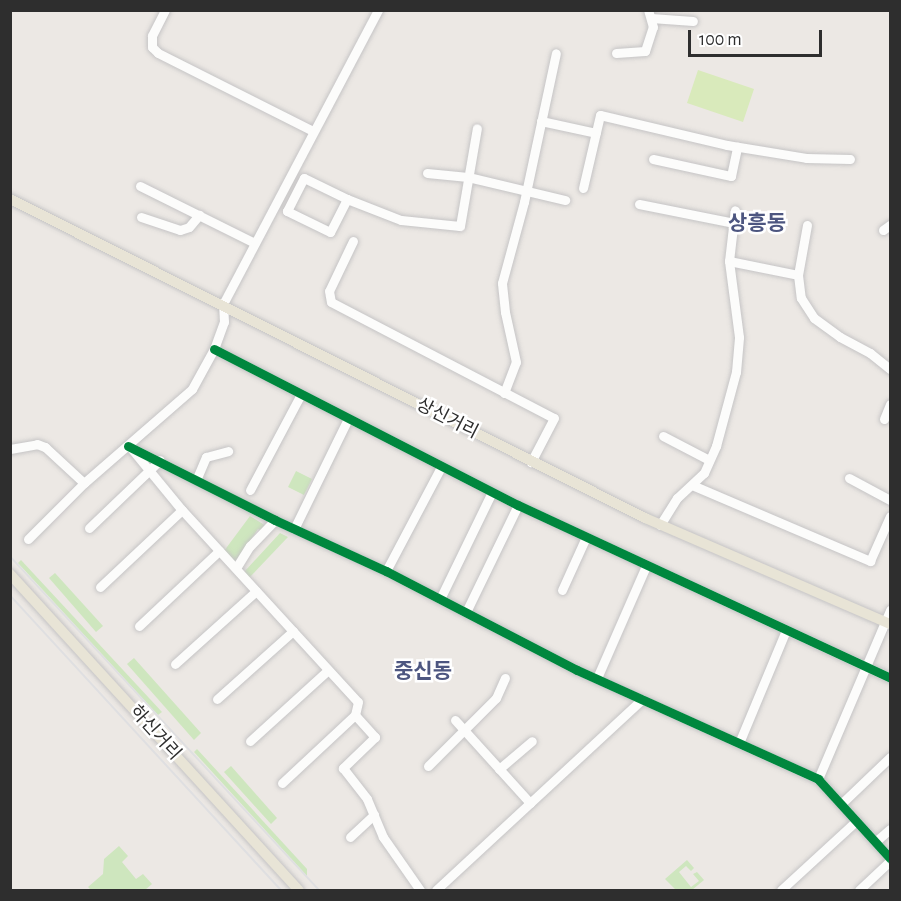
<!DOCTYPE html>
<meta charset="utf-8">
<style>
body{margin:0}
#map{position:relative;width:901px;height:901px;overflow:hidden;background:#ece8e4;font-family:"Alegreya Sans","Noto Sans KR",sans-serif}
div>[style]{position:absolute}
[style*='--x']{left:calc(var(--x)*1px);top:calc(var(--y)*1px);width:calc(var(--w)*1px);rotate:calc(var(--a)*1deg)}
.green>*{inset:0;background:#cee6be}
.pitch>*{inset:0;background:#d9eabb}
.roads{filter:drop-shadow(0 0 2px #c5c4c5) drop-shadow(0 0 2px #c5c4c5)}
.minor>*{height:9px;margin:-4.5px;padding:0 4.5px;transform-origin:4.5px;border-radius:4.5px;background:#fcfcfb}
.major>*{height:10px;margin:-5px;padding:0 5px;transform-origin:5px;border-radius:5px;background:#e8e4d6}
.tram>*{height:1.5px;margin:-0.75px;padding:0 0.75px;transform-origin:0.75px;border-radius:0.75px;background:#dfdfe1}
.cycleway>*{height:9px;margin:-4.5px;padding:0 4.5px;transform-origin:4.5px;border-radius:4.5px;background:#00873e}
span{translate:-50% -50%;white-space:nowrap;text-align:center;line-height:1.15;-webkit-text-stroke:5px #fff;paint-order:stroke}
.street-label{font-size:18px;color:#2e2e2e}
.quarter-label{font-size:21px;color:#4d5680;font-weight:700}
.frame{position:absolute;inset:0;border:12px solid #2e2e2e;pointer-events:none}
.scale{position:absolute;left:688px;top:30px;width:134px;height:27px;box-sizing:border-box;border:3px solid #2e2e2e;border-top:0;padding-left:8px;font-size:18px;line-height:21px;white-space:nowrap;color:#2e2e2e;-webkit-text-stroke:4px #fff;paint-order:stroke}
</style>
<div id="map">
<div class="green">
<div style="clip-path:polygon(296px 471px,312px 479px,304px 495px,288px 487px)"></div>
<div style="clip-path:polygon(250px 516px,266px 526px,263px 531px,258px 529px,243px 551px,237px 565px,224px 551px)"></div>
<div style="clip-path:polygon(280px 533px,288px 537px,249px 578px,244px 572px)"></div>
<div style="clip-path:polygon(21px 560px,162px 712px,158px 715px,18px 563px)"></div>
<div style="clip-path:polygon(55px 573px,103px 626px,96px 632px,49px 578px)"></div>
<div style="clip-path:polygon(134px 658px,201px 733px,194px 740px,127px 664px)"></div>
<div style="clip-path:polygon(197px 749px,307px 869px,307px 876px,194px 752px)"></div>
<div style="clip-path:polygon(231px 766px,277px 818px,271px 824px,224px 772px)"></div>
<div style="clip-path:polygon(119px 846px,128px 856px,122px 862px,136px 879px,143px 874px,152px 884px,145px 890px,91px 890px,88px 887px,103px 874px,104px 859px)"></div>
<div style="clip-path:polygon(687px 860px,694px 868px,691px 871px,686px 866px,679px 872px,691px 887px,699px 881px,693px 874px,697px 872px,704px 880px,692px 890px,676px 890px,665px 879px)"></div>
</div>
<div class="pitch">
<div style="clip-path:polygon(698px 70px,754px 89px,743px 122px,687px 103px)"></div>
</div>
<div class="roads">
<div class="minor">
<div style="--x:165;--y:10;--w:29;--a:117"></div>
<div style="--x:152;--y:36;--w:11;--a:90"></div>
<div style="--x:152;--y:47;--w:8;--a:45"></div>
<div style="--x:158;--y:53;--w:174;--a:26.7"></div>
<div style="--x:651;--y:18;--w:42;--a:4.1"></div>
<div style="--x:616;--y:53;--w:29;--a:-4"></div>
<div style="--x:645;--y:51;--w:25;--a:-72"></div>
<div style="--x:653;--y:27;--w:18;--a:-106"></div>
<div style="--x:541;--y:121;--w:56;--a:12.3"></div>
<div style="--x:653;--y:159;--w:80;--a:12.3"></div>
<div style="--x:731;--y:176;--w:30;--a:-78"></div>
<div style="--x:427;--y:173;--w:41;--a:5.6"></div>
<div style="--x:468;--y:177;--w:100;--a:13.3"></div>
<div style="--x:140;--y:186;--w:128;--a:26.4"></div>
<div style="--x:583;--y:188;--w:75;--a:-76.9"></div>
<div style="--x:600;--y:115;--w:130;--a:13.3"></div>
<div style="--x:727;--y:145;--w:80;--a:9.3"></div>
<div style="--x:806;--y:158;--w:44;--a:1.3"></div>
<div style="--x:347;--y:199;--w:37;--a:117"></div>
<div style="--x:330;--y:232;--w:48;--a:-154"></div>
<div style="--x:287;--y:211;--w:37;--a:-63"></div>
<div style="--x:304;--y:178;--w:48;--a:26"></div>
<div style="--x:347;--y:199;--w:58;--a:21.3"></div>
<div style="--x:401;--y:220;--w:59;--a:5.8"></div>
<div style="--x:460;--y:226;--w:99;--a:-80.2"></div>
<div style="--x:639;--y:204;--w:97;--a:11.3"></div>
<div style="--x:141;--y:217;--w:41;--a:18.4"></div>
<div style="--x:180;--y:230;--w:9;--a:-18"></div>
<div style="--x:189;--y:227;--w:16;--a:-50"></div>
<div style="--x:807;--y:225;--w:51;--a:100.2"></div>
<div style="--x:798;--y:275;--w:23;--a:83"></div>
<div style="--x:801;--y:298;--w:24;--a:57"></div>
<div style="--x:814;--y:318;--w:32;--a:36"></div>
<div style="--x:840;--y:337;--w:34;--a:28"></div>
<div style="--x:870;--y:353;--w:26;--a:39"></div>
<div style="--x:883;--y:230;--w:9;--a:-36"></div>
<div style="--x:353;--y:241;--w:55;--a:115.6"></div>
<div style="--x:329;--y:291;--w:11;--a:80"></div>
<div style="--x:331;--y:302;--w:251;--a:27.5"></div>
<div style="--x:554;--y:418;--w:50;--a:117.6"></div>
<div style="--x:729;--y:261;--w:70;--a:11.5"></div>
<div style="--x:214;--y:349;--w:342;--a:27.2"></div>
<div style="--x:518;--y:505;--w:410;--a:24.9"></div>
<div style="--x:504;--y:393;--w:33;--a:-69"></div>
<div style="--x:516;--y:362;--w:51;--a:-102.4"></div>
<div style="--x:505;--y:312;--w:29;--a:-96"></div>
<div style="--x:502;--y:283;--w:84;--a:-74.8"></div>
<div style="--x:524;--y:202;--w:152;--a:-77.9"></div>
<div style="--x:884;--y:419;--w:16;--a:-68"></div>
<div style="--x:663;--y:436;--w:52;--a:27.6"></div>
<div style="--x:128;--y:446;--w:165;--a:26.7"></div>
<div style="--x:275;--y:520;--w:122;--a:24.7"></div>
<div style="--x:386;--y:571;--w:215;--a:27.4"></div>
<div style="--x:577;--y:670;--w:265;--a:24.3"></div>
<div style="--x:818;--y:779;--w:107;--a:47.7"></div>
<div style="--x:130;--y:447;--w:82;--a:50.5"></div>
<div style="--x:182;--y:510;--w:260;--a:47.5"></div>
<div style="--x:358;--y:702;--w:13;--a:103"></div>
<div style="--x:355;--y:715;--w:30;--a:48"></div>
<div style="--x:375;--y:737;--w:45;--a:135.9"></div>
<div style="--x:343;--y:768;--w:39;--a:52"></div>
<div style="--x:367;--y:799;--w:41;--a:67.2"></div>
<div style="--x:383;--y:837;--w:65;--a:55.1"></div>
<div style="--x:10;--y:449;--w:27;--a:-10"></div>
<div style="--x:37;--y:444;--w:9;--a:21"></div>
<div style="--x:45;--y:447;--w:53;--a:42.7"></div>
<div style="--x:197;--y:478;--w:23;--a:-67"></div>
<div style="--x:206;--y:457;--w:23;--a:-15"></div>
<div style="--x:849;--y:478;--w:47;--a:28.2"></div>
<div style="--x:692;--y:485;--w:194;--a:23.1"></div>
<div style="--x:870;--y:561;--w:49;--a:-66"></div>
<div style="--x:250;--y:490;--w:109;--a:-62"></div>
<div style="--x:660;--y:525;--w:32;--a:-58"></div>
<div style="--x:677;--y:498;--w:37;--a:-43"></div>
<div style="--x:704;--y:473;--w:30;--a:-66"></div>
<div style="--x:716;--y:446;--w:77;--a:-74.9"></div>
<div style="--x:736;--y:372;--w:35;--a:-85"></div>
<div style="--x:739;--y:337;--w:77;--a:-97.5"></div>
<div style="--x:729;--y:261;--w:51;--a:-83.3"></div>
<div style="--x:89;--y:528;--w:98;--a:-43.8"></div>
<div style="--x:294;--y:529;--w:123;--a:-63.9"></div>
<div style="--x:28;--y:539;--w:79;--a:-45"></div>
<div style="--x:84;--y:483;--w:143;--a:-41"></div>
<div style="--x:192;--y:389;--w:46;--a:-61.2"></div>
<div style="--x:214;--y:349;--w:29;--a:-70"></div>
<div style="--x:224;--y:322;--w:18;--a:-93"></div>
<div style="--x:223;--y:304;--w:332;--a:-62.2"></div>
<div style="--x:236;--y:568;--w:26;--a:-58"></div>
<div style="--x:250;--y:546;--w:36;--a:-46"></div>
<div style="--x:386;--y:571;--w:118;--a:-62.1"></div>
<div style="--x:100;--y:587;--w:112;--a:-43.2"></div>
<div style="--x:562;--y:590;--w:58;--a:-65.6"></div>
<div style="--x:440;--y:599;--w:119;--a:-64.1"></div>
<div style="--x:466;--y:612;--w:119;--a:-64.1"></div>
<div style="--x:139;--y:626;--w:110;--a:-43.2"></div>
<div style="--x:175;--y:664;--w:109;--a:-42"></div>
<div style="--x:597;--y:678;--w:122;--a:-66.4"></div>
<div style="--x:217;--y:699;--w:102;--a:-41.8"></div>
<div style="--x:455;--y:720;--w:112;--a:47.9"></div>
<div style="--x:250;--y:741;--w:105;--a:-42.3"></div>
<div style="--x:739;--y:743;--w:122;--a:-67.4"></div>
<div style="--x:428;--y:766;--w:96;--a:-45"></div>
<div style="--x:496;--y:698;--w:22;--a:-66"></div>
<div style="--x:499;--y:769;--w:43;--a:-40.3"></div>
<div style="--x:818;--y:779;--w:184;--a:-66.9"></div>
<div style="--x:282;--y:783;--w:100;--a:-43"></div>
<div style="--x:841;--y:804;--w:68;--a:-43.8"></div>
<div style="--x:350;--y:837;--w:33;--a:-43"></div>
<div style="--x:875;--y:842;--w:20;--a:-41"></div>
<div style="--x:436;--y:890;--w:281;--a:-42.8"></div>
<div style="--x:781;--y:890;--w:102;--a:-42.6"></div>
<div style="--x:859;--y:890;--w:42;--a:-43.1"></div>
</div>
<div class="major">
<div style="--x:10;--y:199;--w:711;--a:26.67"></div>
<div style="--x:645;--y:518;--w:267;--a:23.4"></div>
<div style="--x:10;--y:574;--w:428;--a:47.6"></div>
</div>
</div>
<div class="tram">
<div style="--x:10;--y:556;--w:455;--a:47.2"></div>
<div style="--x:10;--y:595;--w:401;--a:47.4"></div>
</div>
<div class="cycleway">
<div style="--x:214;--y:349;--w:342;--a:27.2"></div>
<div style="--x:518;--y:505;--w:410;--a:24.9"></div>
<div style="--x:128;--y:446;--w:165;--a:26.7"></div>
<div style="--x:275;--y:520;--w:122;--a:24.7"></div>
<div style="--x:386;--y:571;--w:215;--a:27.4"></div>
<div style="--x:577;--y:670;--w:265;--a:24.3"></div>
<div style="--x:818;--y:779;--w:107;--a:47.7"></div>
</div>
<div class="street-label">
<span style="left:447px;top:419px;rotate:27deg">상신거리</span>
<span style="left:155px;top:733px;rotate:48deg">하신거리</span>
</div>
<div class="quarter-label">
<span style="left:757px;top:224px">상흥동</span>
<span style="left:423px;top:672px">중신동</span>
</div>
<div class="frame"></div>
<div class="scale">100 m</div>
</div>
